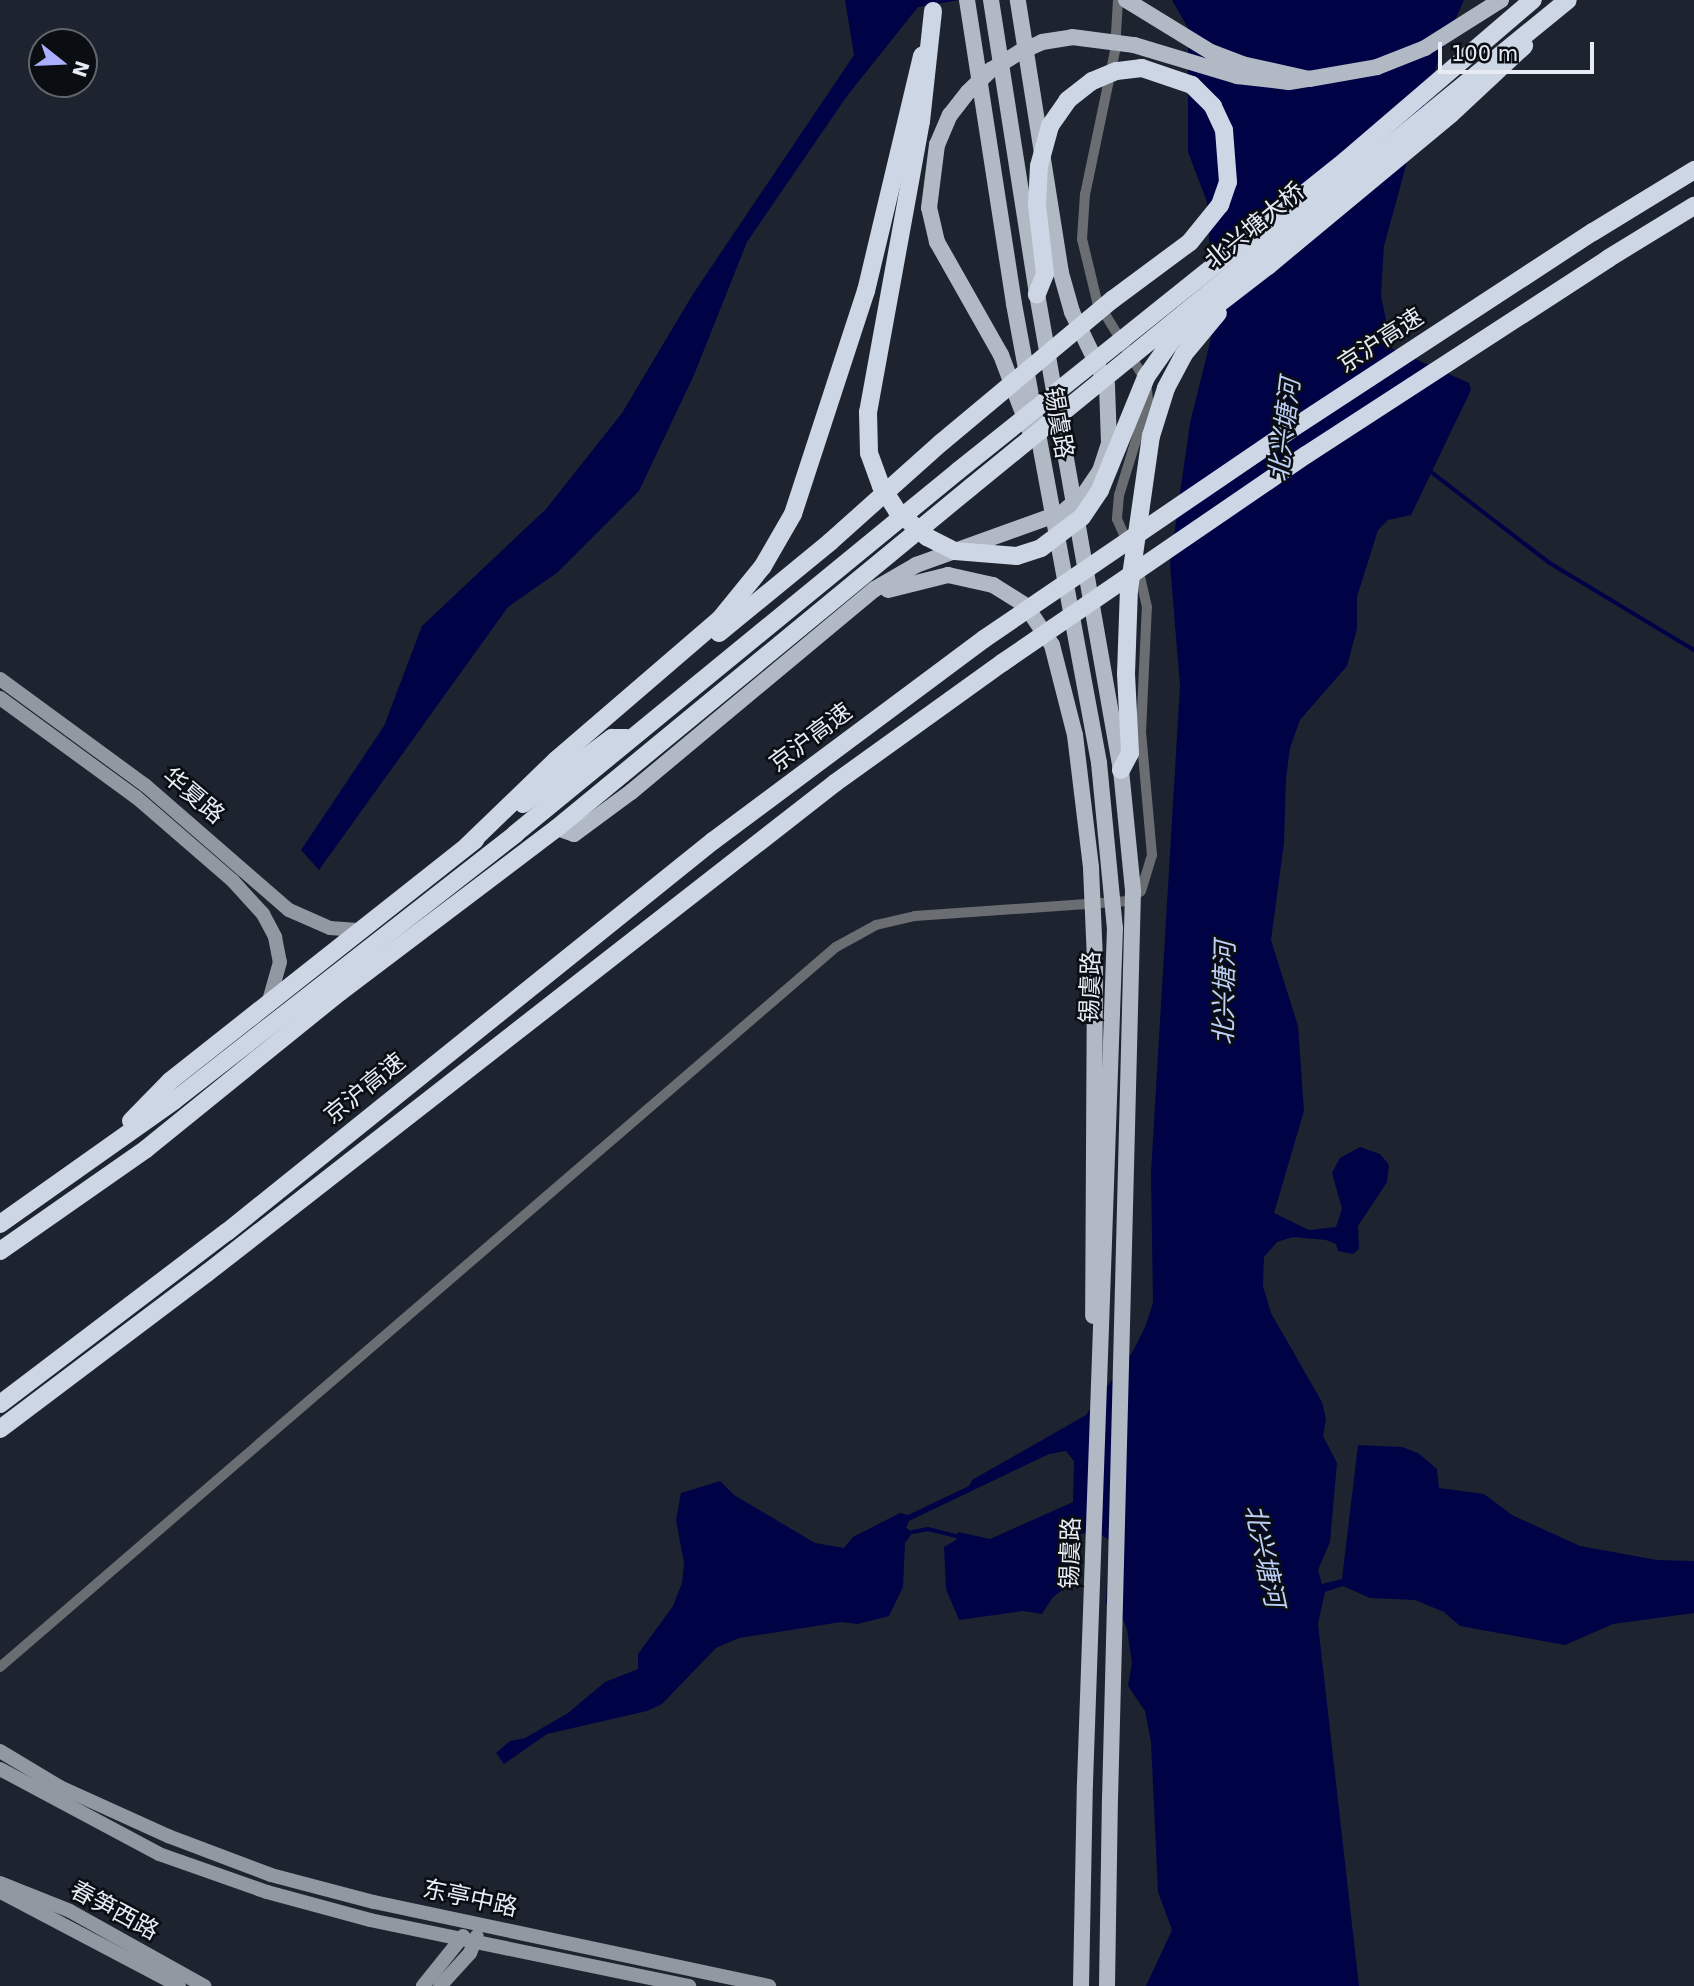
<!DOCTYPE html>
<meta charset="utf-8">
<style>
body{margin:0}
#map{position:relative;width:1694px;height:1986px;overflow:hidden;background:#1d242f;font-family:"DejaVu Sans","Noto Sans SC",sans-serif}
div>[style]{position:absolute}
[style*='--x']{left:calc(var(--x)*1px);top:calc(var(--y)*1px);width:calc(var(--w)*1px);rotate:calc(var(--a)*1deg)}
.water>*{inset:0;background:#000246}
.stream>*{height:3.5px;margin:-1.75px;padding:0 1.75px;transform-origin:1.75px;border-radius:1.75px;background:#000246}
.street>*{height:10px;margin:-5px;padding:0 5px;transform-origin:5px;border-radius:5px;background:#6a6e73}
.secondary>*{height:14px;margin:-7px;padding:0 7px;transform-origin:7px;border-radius:7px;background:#9198a1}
.primary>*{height:16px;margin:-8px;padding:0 8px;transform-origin:8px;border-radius:8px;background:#b0b9c4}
.highway>*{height:18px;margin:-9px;padding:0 9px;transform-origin:9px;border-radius:9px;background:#ccd6e4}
.primary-bridge>*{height:16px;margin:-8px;padding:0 8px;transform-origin:8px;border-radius:8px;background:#b0b9c4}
.highway-bridge>*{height:18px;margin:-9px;padding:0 9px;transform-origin:9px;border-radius:9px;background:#ccd6e4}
span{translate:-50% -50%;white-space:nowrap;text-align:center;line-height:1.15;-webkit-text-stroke:5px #0a0d12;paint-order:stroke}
.street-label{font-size:24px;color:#e7ecf4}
.water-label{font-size:26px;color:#bbcff7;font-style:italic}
.north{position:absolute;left:28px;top:28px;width:70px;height:70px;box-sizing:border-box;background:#0a0d12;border:2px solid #62666c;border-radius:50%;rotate:108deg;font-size:19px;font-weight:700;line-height:28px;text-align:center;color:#e7ecf4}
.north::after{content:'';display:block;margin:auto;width:24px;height:32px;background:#aab0fb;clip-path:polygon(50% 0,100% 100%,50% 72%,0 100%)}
.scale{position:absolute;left:1438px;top:42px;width:156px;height:32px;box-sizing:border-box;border:4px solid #e7ecf4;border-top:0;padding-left:9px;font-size:21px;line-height:24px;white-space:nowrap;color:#e7ecf4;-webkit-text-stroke:5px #0a0d12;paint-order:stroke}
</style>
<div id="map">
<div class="water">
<div style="clip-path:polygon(845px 0,960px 0,918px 7px,847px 96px,747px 242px,694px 375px,639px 491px,558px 572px,508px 607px,319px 870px,301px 850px,384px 726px,422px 626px,546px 509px,622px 413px,693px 294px,854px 55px)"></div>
<div style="clip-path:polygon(1172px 0,1464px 0,1440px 54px,1410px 151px,1384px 246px,1381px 296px,1386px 320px,1384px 345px,1469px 383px,1471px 390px,1411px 515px,1388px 520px,1378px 530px,1357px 597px,1357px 629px,1347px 666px,1300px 720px,1290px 748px,1286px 779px,1284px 843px,1271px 940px,1298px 1026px,1304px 1111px,1274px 1213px,1309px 1230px,1336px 1227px,1342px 1209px,1332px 1173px,1340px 1158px,1360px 1147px,1380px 1154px,1389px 1165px,1387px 1182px,1358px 1226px,1359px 1249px,1353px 1254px,1338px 1251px,1336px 1244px,1326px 1240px,1293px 1237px,1277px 1242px,1264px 1257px,1263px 1286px,1271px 1313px,1322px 1402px,1326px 1419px,1323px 1436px,1337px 1463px,1330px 1542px,1318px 1570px,1322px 1584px,1342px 1579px,1358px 1445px,1402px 1447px,1418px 1453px,1437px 1469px,1439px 1488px,1484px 1494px,1512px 1515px,1580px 1546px,1657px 1560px,1694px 1561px,1694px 1613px,1613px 1624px,1565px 1645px,1460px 1626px,1444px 1612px,1415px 1600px,1370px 1598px,1343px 1586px,1325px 1592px,1318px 1624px,1359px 1986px,1146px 1986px,1172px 1930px,1158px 1892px,1151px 1742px,1145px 1711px,1128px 1686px,1132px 1663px,1127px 1629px,1121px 1615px,1106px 1603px,1109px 1540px,1097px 1532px,1080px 1534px,1077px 1579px,1053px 1597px,1042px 1614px,1023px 1611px,959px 1620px,946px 1589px,944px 1547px,956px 1540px,958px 1532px,990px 1539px,1073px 1502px,1074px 1461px,1066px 1451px,1049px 1454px,909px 1521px,906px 1528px,913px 1532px,905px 1543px,903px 1587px,889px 1616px,858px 1624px,841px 1622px,739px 1638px,716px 1648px,662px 1704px,647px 1711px,547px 1734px,504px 1764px,496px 1753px,510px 1741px,525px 1738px,568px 1713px,605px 1682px,638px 1669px,638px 1654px,673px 1606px,682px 1583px,684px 1563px,676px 1520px,681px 1493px,720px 1481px,734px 1495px,815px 1543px,844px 1548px,853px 1537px,900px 1513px,908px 1515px,969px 1486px,972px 1480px,1086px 1415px,1133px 1351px,1145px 1327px,1153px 1303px,1151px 1172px,1180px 686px,1170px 564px,1190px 423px,1214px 326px,1207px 202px,1188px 152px,1188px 28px)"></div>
</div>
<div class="stream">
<div style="--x:1430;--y:471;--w:151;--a:37.5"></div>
<div style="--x:1550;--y:563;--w:168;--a:31.1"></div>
<div style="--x:913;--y:1532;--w:15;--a:-11"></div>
<div style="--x:928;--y:1529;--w:30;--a:14"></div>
</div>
<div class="street">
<div style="--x:1118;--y:0;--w:51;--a:93.4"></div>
<div style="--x:1115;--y:51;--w:146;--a:101.8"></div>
<div style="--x:1085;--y:194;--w:45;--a:93.8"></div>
<div style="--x:1082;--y:239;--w:64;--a:76.4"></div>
<div style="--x:1097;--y:301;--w:94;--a:58.5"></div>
<div style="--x:1146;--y:381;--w:20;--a:84"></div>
<div style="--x:1148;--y:401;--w:98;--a:107.1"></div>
<div style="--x:1119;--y:495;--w:24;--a:95"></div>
<div style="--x:1117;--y:519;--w:27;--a:66"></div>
<div style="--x:0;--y:1667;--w:1103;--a:-40.74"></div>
<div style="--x:836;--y:947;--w:46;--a:-28.8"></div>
<div style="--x:876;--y:925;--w:40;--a:-13"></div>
<div style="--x:915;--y:916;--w:214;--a:-4"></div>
<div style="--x:1128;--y:901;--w:16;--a:-38"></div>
<div style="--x:1141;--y:891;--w:38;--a:-73"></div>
<div style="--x:1152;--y:855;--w:123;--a:-95.1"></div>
<div style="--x:1141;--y:732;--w:125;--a:-87.3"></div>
<div style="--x:1147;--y:607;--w:40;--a:-103"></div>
</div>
<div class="secondary">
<div style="--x:0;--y:679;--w:180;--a:36.2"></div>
<div style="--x:145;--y:785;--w:191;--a:41"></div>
<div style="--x:289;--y:910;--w:45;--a:23.7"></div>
<div style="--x:330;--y:928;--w:31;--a:4"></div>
<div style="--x:0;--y:698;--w:168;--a:36.1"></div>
<div style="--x:136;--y:797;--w:128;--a:40.9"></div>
<div style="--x:233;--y:881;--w:45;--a:47.7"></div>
<div style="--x:263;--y:914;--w:26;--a:62"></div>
<div style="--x:275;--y:937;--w:25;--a:79"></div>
<div style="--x:280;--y:962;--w:41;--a:105.8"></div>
<div style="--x:0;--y:1751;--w:70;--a:31"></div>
<div style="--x:60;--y:1787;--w:119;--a:24.4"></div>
<div style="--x:168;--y:1836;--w:110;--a:20.7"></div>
<div style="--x:271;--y:1875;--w:106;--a:14.7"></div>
<div style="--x:374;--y:1902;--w:404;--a:12"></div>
<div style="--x:0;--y:1769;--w:180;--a:28.1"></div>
<div style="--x:159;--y:1854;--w:114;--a:19.4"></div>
<div style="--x:267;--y:1892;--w:107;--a:15.2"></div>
<div style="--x:370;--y:1920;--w:326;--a:11.7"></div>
<div style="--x:0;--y:1883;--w:75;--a:21.8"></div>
<div style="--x:70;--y:1911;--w:154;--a:29.2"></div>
<div style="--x:1;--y:1892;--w:201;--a:27.8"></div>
<div style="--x:423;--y:1986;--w:64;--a:-51.3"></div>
<div style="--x:440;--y:1986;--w:45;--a:-47.7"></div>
<div style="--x:470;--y:1953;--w:18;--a:-68"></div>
</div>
<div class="primary">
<div style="--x:967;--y:0;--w:308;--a:81.2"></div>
<div style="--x:991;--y:0;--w:298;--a:81.1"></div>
<div style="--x:1126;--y:0;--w:100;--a:31.5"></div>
<div style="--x:1211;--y:52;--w:33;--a:21"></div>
<div style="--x:1242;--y:64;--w:69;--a:12.6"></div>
<div style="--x:1309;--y:79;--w:69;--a:-10"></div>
<div style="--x:1377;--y:67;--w:52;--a:-21.6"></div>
<div style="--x:1425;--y:48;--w:90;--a:-32.3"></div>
<div style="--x:888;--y:590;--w:62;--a:-14"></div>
<div style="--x:948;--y:575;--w:46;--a:12.5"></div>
<div style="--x:993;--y:585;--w:39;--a:32"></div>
<div style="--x:1026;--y:606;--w:47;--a:56.3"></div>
<div style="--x:1052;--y:645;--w:93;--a:75.7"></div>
<div style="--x:557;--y:828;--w:18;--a:19"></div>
<div style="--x:574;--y:834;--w:71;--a:-36.4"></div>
<div style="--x:631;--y:792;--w:317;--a:-39.8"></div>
<div style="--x:875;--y:589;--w:48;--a:-30.3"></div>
<div style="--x:916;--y:565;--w:156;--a:-19.8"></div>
<div style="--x:1063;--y:512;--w:29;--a:-41"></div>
<div style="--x:1085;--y:493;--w:27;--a:-56"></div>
<div style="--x:1100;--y:471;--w:29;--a:-72"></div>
<div style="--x:1109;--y:443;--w:58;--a:-92"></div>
<div style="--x:1107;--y:385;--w:81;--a:-115.6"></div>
<div style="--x:1072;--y:312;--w:41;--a:-105.8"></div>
<div style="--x:1061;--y:273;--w:276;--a:-99"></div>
<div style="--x:1081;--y:1986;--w:202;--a:-88.9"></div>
<div style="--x:1107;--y:1986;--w:189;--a:-89.1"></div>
</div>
<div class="highway">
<div style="--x:1593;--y:232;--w:119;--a:-31.5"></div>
<div style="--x:1609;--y:258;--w:100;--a:-31.5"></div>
<div style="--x:1269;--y:265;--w:236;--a:-39.7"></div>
<div style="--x:1451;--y:114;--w:100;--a:-43"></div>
<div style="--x:719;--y:633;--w:144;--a:-39.3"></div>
<div style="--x:830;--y:542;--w:150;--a:-41.8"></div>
<div style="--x:523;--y:804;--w:111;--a:-36.6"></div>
<div style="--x:612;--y:738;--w:15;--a:0"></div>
<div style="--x:467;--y:846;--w:124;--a:-44"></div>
<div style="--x:556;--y:760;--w:216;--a:-40.7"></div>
<div style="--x:720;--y:619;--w:68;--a:-50.9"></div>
<div style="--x:763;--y:566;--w:60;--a:-60"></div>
<div style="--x:793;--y:514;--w:235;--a:-71.9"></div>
<div style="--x:866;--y:291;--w:242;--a:-76.6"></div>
<div style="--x:131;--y:1121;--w:56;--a:-45.7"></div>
<div style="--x:170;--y:1081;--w:389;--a:-38.3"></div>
<div style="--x:0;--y:1224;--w:214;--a:-35.3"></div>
<div style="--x:175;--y:1100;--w:432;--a:-38"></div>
<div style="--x:515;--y:834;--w:573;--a:-39.33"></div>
<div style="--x:0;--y:1251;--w:178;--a:-34.9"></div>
<div style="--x:146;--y:1149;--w:250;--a:-39"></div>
<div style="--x:340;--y:992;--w:272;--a:-37.1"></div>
<div style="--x:557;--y:828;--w:536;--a:-39.48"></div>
<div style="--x:0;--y:1404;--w:285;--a:-37.2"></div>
<div style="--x:227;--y:1232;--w:624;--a:-38.82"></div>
<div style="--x:713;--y:841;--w:338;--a:-36.7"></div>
<div style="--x:0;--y:1429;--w:259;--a:-37"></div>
<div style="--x:207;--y:1273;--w:797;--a:-37.96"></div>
<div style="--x:835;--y:783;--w:206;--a:-35.7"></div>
</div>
<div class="primary-bridge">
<div style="--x:1037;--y:294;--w:483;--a:80"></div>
<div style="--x:1121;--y:770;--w:122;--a:84.3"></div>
<div style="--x:1133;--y:891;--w:906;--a:91.45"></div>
<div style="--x:1014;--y:304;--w:467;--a:79.5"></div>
<div style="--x:1099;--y:763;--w:166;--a:84.5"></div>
<div style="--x:1115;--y:928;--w:857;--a:92.01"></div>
<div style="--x:1029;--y:429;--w:79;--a:-110.7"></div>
<div style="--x:1001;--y:355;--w:130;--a:-119.5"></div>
<div style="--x:937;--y:242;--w:35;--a:-103"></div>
<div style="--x:929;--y:208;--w:64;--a:-82.8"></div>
<div style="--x:937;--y:145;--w:33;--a:-67"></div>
<div style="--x:950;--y:115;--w:29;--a:-52"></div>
<div style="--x:968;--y:92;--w:32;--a:-44"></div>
<div style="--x:991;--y:70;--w:34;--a:-32"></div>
<div style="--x:1020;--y:52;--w:24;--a:-24"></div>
<div style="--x:1042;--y:42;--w:30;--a:-9"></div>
<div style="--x:1072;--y:37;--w:63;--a:7.4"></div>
<div style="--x:1134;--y:45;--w:108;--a:16.8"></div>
<div style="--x:1237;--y:76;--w:52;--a:6.6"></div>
<div style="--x:1289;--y:82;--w:20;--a:-9"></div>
<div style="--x:1075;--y:735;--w:134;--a:83.1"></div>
<div style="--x:1091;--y:868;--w:93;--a:87.5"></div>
<div style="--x:1095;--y:961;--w:355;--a:90.3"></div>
</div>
<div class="highway-bridge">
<div style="--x:933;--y:11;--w:111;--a:96.2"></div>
<div style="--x:921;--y:121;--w:296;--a:100.3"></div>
<div style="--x:868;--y:412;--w:41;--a:88.6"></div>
<div style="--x:869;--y:453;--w:35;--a:70"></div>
<div style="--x:881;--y:486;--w:30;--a:57"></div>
<div style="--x:897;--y:511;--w:40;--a:41"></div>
<div style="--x:927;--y:537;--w:31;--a:27"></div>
<div style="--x:955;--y:551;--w:62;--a:4.6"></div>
<div style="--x:1017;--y:556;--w:25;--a:-18"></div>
<div style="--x:1041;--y:548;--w:51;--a:-37.1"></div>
<div style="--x:1082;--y:517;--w:32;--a:-56"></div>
<div style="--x:1100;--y:490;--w:122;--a:-67.8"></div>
<div style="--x:1146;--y:377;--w:45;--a:-54.9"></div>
<div style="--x:1172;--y:340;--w:123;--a:-37.7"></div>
<div style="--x:942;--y:442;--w:222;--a:-39.9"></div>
<div style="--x:1112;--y:300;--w:97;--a:-36.6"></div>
<div style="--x:1190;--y:242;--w:48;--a:-51"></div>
<div style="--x:1220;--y:205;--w:24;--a:-71"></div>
<div style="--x:1228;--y:182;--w:52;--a:-94.4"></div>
<div style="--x:1224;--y:130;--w:26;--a:-115"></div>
<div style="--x:1213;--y:106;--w:30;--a:-135"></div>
<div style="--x:1192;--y:85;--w:53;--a:-161.2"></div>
<div style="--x:1142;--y:68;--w:26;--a:173"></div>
<div style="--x:1116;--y:71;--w:26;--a:157"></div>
<div style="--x:1092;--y:81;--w:31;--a:142"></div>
<div style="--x:1068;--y:100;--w:32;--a:125"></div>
<div style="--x:1050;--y:126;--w:41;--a:105.4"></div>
<div style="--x:1039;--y:166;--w:39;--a:93"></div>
<div style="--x:1037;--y:205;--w:69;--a:83.4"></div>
<div style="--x:1045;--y:274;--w:22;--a:112"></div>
<div style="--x:958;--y:471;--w:497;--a:-38.7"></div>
<div style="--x:1346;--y:160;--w:246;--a:-40.6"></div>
<div style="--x:971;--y:487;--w:770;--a:-39.21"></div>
<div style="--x:984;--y:639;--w:371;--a:-34.3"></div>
<div style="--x:1290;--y:430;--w:362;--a:-33.2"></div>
<div style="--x:1002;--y:663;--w:368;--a:-34.4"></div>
<div style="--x:1306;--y:455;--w:361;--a:-33"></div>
<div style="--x:1121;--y:770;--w:19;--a:-62"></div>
<div style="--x:1130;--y:753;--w:79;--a:-92.9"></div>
<div style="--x:1126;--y:674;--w:84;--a:-88"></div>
<div style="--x:1129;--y:590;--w:156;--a:-81.9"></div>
<div style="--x:1151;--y:436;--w:50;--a:-72.6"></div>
<div style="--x:1166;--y:388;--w:38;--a:-62"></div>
<div style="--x:1184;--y:354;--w:53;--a:-50.3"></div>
</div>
<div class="street-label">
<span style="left:1255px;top:226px;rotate:-39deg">北兴塘大桥</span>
<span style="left:1381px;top:341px;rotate:-33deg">京沪高速</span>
<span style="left:1058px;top:423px;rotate:80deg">锡虞路</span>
<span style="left:811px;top:738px;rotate:-37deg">京沪高速</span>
<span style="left:193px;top:796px;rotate:40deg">华夏路</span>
<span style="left:1091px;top:987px;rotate:-88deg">锡虞路</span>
<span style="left:365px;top:1089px;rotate:-39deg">京沪高速</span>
<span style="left:1071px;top:1553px;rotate:-88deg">锡虞路</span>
<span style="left:470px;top:1899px;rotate:12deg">东亭中路</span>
<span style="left:114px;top:1911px;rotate:28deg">春笋西路</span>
</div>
<div class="water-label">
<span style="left:1285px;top:430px;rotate:-83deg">北兴塘河</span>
<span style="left:1225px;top:993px;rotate:-89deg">北兴塘河</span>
<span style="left:1264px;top:1556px;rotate:78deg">北兴塘河</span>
</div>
<div class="north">N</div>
<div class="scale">100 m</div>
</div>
